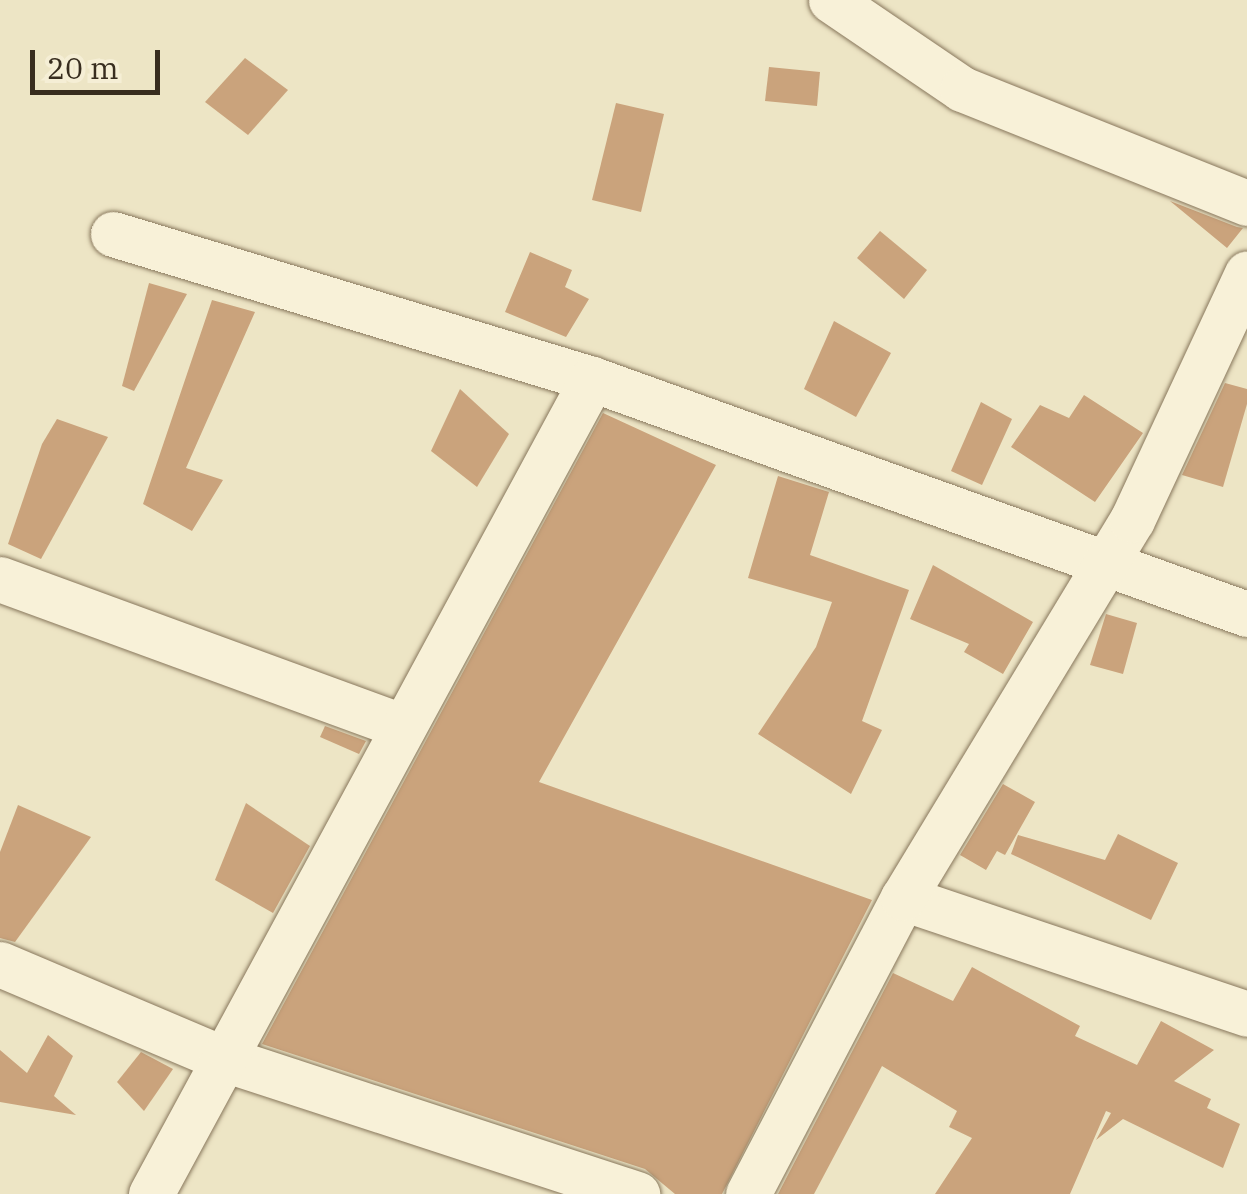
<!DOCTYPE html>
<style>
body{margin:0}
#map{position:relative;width:1247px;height:1194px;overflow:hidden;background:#ede5c5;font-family:"IBM Plex Serif",serif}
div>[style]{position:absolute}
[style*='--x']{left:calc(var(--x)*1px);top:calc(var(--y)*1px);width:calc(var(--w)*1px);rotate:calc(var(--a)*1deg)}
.building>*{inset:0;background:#caa37c}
.roads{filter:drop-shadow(0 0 2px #88775c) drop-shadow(0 0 2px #88775c)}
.minor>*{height:45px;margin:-22.5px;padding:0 22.5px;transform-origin:22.5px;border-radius:22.5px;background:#f8f1d8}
span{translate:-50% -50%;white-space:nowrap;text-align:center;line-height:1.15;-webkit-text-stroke:8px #f5eed5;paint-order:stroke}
.scale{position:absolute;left:30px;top:50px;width:130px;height:45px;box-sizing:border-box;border:5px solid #382d1f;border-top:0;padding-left:12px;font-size:30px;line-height:35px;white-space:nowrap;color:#382d1f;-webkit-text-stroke:8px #f5eed5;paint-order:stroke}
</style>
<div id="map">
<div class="building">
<div style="clip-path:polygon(245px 58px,288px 90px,248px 135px,205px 102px)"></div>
<div style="clip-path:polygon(769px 67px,820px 72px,817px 106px,765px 101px)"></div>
<div style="clip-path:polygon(616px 103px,664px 114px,641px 212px,592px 200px)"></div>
<div style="clip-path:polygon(1170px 201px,1237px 227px,1243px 228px,1227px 248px)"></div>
<div style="clip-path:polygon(880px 231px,927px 270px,904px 299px,857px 258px)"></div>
<div style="clip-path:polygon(530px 252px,572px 270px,565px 287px,589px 299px,566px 337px,505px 312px)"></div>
<div style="clip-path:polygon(149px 283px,187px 294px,134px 391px,122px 386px)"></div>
<div style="clip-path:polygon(212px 300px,255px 312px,186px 468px,223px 480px,192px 531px,143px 504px)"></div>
<div style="clip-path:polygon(834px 321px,891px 353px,856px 417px,804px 389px)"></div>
<div style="clip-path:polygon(1225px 383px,1247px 389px,1247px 404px,1223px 487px,1182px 475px)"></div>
<div style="clip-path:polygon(460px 389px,509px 434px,477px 487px,431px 451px)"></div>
<div style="clip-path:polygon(1084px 395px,1143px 433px,1095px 502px,1011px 447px,1040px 405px,1069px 418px)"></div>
<div style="clip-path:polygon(981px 402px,1012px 419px,982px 485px,951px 471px)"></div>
<div style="clip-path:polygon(603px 413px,716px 465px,539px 782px,872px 900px,722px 1194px,675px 1194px,645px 1169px,262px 1044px)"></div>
<div style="clip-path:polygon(57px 419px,108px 437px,41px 559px,8px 544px,42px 444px)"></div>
<div style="clip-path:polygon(778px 476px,829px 492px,810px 555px,909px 590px,862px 721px,882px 730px,851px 794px,758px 734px,816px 647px,832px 602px,748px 578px)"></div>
<div style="clip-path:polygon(933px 565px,1033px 622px,1003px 674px,964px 652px,969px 644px,910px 619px)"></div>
<div style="clip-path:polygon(1106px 614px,1137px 623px,1123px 674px,1090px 665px)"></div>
<div style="clip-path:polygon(325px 726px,366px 741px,359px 754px,320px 737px)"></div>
<div style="clip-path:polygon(1003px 784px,1035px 802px,1005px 855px,997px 851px,986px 870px,960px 855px)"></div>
<div style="clip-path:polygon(246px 803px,310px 846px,273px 913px,215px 880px)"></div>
<div style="clip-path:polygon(18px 805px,91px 837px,15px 942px,0 938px,0 852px)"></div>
<div style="clip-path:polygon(1118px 834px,1178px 863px,1151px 920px,1011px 854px,1018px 835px,1105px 860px)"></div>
<div style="clip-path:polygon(972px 967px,1080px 1026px,1075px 1036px,1137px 1065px,1161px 1021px,1214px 1050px,1174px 1081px,1211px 1099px,1207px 1108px,1240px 1124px,1223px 1168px,1123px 1119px,1096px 1140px,1111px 1113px,1106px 1111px,1070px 1194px,935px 1194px,972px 1138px,949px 1127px,957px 1111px,882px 1066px,814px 1194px,778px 1194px,893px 973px,953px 1001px)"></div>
<div style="clip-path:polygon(48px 1035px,73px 1056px,54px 1096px,76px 1115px,0 1102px,0 1050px,27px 1073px)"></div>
<div style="clip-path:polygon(141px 1052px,173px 1069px,144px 1111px,117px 1082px)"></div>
</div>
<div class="roads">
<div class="minor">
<div style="--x:831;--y:0;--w:158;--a:34.2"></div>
<div style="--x:962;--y:89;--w:307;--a:21.8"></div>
<div style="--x:113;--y:234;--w:500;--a:16.84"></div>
<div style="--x:592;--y:379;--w:696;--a:19.74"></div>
<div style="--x:0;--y:579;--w:428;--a:20.1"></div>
<div style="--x:903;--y:898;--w:363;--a:18.6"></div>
<div style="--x:0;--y:964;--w:240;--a:23"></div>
<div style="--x:221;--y:1058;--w:438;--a:18.1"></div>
<div style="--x:151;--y:1194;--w:927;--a:-61.58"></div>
<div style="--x:748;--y:1194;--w:334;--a:-62.4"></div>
<div style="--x:903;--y:898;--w:442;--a:-58.8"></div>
<div style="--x:1132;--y:520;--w:272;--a:-65"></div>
</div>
</div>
<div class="scale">20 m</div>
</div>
